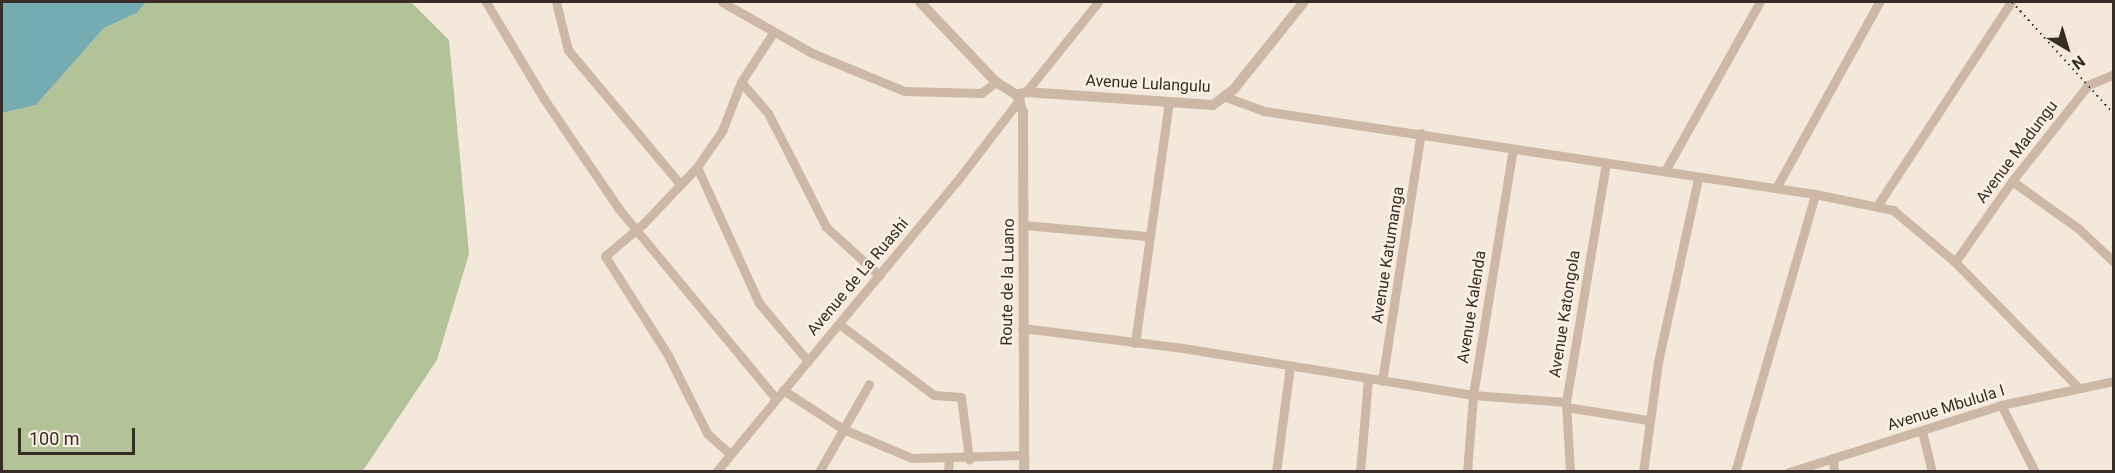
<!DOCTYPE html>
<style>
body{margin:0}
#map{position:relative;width:2115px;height:473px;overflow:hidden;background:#f3e8d9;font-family:Roboto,sans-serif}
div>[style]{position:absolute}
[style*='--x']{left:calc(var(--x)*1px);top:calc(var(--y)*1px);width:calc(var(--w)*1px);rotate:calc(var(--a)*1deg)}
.green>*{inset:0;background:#b2c398}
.water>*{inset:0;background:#75acb2}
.minor>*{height:9px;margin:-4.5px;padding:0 4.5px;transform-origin:4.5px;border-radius:4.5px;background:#ccb8a4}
.tertiary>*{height:10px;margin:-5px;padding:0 5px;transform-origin:5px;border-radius:5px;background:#ccb8a4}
.rail>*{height:2px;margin-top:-1px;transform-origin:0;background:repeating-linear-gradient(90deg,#372c26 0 1.5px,transparent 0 6px)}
span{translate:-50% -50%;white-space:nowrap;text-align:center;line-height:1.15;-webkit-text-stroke:4.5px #fbf2e5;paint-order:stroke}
.street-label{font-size:16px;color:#372c26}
.frame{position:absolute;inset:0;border:3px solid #372c26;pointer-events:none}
.north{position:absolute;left:2037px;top:18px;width:60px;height:60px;-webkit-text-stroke:4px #fbf2e5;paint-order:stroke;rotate:142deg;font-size:16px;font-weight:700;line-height:24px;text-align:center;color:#372c26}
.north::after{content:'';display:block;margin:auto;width:21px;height:27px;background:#372c26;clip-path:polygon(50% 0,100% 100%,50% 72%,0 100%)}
.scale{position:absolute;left:18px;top:428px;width:117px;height:27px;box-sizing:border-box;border:3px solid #372c26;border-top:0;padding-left:8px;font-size:18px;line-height:21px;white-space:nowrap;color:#372c26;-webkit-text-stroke:4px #fbf2e5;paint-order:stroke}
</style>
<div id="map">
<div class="green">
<div style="clip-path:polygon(146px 2px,411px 2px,449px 40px,469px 254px,437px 360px,362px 472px,2px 471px,2px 113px,36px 105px,104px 28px,137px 13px)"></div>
</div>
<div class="water">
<div style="clip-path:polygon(2px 2px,146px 2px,137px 13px,104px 28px,36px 105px,2px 113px)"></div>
</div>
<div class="minor">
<div style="--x:486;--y:2;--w:113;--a:59.1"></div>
<div style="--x:544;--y:99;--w:133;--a:55.7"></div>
<div style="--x:619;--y:209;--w:246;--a:50.4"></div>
<div style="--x:556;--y:2;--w:49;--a:76"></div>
<div style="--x:568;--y:50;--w:175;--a:50.1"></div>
<div style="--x:722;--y:2;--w:103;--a:29.5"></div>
<div style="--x:812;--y:53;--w:100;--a:22.4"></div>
<div style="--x:904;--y:91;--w:77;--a:1.5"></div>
<div style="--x:981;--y:93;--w:19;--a:-36"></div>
<div style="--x:741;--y:82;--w:41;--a:48.9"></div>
<div style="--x:768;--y:113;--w:128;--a:63"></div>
<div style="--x:826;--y:227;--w:72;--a:42.2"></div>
<div style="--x:1026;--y:92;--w:115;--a:-51.3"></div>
<div style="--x:1226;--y:97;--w:40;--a:20.2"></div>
<div style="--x:1264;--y:111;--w:557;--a:8.57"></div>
<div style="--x:1815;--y:194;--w:80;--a:11.6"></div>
<div style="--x:1893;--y:210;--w:81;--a:40"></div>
<div style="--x:1955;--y:262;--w:175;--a:45.5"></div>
<div style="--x:697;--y:167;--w:149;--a:65.5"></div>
<div style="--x:759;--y:303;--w:76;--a:49.8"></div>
<div style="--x:1665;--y:171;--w:194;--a:-60.7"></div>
<div style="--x:2012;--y:181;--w:82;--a:35.6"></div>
<div style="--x:2079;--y:229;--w:48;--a:43.3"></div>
<div style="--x:1776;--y:188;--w:213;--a:-61"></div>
<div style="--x:1877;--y:206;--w:244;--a:-56.7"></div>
<div style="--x:1024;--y:225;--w:123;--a:5.1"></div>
<div style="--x:1955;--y:262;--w:99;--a:-54.9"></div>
<div style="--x:2012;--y:181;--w:122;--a:-51.6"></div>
<div style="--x:2088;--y:85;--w:28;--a:-23"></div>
<div style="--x:839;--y:324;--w:119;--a:36.8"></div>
<div style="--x:934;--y:395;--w:27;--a:4"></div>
<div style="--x:961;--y:397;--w:63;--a:82.6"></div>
<div style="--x:1022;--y:328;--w:162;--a:7.1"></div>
<div style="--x:1183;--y:348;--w:294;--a:9.2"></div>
<div style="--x:1473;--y:395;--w:93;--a:4.3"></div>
<div style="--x:1135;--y:343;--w:243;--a:-82"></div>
<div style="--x:1382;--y:381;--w:251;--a:-81.1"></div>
<div style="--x:783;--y:390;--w:72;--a:33"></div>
<div style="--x:843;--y:429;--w:75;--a:22.8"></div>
<div style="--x:912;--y:458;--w:112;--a:-1.5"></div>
<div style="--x:2001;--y:405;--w:75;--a:63.1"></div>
<div style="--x:1566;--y:407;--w:83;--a:9"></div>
<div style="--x:1922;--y:431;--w:42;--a:76.3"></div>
<div style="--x:730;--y:454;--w:31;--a:-138"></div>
<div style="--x:707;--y:433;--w:87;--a:-116.6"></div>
<div style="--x:668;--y:355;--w:117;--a:-122.5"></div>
<div style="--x:605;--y:256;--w:51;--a:-40.2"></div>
<div style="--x:644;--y:223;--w:77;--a:-46.6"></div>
<div style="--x:697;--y:167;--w:44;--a:-55.2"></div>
<div style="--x:722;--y:131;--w:53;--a:-68.8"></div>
<div style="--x:741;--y:82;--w:59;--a:-56.9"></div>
<div style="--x:1833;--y:458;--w:14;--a:86"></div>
<div style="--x:716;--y:472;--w:378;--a:-50.4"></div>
<div style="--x:957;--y:181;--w:103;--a:-52.5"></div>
<div style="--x:819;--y:472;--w:101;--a:-60.4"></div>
<div style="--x:948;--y:472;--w:13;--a:-86"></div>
<div style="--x:1276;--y:472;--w:107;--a:-82.5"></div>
<div style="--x:1360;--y:472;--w:93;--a:-85.1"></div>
<div style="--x:1467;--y:472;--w:77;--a:-85.5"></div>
<div style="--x:1473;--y:395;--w:249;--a:-80.8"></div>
<div style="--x:1570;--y:472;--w:70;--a:-93.3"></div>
<div style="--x:1566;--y:402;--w:243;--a:-80.5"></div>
<div style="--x:1643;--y:472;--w:111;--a:-82.2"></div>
<div style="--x:1658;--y:362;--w:188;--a:-77.7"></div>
<div style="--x:1735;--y:472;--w:289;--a:-73.9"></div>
<div style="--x:1789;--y:472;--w:222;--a:-17.5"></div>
<div style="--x:2001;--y:405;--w:116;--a:-12"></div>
</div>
<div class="tertiary">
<div style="--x:920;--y:2;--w:110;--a:46.5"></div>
<div style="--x:996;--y:82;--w:25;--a:32"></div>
<div style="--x:1017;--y:95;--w:18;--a:71"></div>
<div style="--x:1023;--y:112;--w:360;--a:89.8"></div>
<div style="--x:1017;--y:95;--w:9;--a:-18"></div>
<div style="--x:1026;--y:92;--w:187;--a:4"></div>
<div style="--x:1213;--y:105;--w:26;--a:-37"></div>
<div style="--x:1234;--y:89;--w:112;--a:-51.2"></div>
</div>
<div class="rail">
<div style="--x:2012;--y:2;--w:151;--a:47.7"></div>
</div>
<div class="street-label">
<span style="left:1148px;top:84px;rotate:3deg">Avenue Lulangulu</span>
<span style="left:2017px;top:152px;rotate:-53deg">Avenue Madungu</span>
<span style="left:1388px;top:255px;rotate:-81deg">Avenue Katumanga</span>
<span style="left:858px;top:277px;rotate:-50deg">Avenue de La Ruashi</span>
<span style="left:1008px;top:282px;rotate:-89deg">Route de la Luano</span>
<span style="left:1472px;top:307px;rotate:-81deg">Avenue Kalenda</span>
<span style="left:1565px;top:314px;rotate:-81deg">Avenue Katongola</span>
<span style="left:1946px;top:408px;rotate:-17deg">Avenue Mbulula I</span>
</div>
<div class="frame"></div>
<div class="north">N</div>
<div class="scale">100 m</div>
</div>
